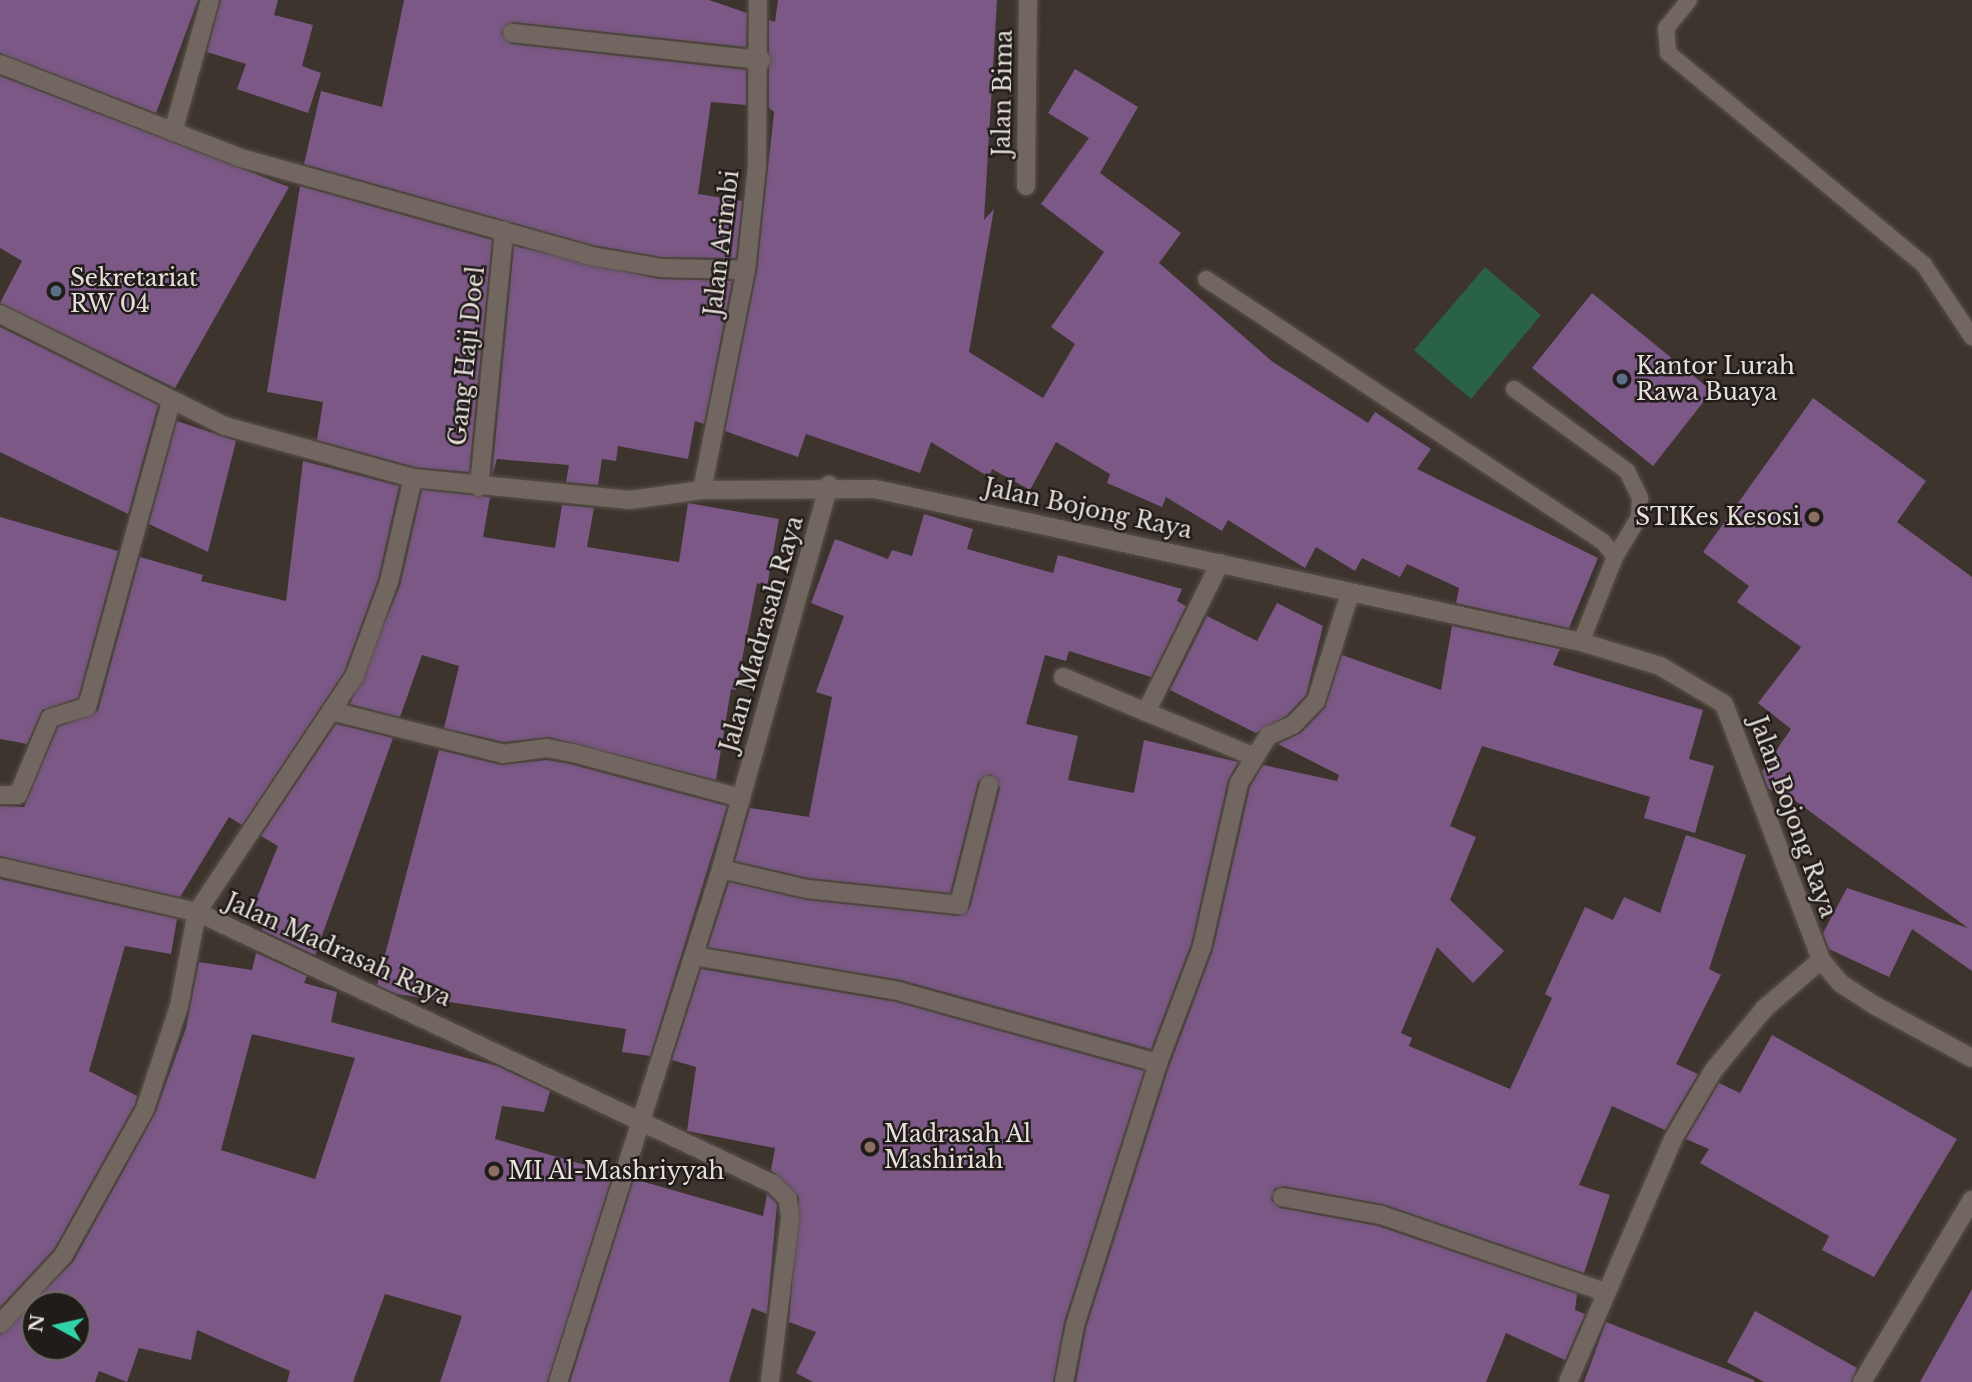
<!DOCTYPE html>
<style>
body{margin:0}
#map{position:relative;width:1972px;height:1382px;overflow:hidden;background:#3d342d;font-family:"Libre Baskerville",serif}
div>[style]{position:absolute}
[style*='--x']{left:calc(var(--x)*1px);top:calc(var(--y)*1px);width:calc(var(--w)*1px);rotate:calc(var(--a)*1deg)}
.green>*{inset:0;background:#296246}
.building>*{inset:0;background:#7b5886}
.roads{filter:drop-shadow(0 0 2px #5a524d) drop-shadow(0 0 2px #5a524d)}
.service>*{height:16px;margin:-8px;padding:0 8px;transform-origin:8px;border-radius:8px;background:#726760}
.minor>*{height:18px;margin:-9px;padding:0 9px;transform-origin:9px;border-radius:9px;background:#726760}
.tertiary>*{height:18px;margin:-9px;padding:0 9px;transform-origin:9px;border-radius:9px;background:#726760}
.dots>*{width:19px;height:19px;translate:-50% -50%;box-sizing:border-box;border:4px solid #211c19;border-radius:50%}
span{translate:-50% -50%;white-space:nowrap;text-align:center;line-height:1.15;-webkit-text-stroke:5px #211c19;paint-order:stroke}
.street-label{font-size:23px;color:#e6e0dc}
.poi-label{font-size:23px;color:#e6e0dc}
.left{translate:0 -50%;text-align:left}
.right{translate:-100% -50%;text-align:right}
.north{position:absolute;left:21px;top:1291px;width:70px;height:70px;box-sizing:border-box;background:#211c19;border:2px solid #706a67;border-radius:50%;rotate:278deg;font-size:19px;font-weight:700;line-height:28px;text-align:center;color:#e6e0dc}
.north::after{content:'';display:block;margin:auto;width:24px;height:32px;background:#31d4a9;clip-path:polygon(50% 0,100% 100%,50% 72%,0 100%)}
</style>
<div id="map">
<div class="green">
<div style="clip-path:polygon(1485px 267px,1541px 315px,1471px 399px,1414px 350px)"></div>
</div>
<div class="building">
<div style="clip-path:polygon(0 0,198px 0,156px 113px,0 53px)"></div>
<div style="clip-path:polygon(221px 0,278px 0,274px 15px,313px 25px,302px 66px,321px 73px,308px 113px,237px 89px,246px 64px,207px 52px)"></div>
<div style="clip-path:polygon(404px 0,709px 0,747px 13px,746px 47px,513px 22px,501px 32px,511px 44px,746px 70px,746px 105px,711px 102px,698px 194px,742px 201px,736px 258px,662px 257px,593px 245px,304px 164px,321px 91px,382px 107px)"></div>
<div style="clip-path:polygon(778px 0,997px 0,984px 220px,994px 209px,969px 352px,1043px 398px,1075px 344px,1051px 327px,1104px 252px,1041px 204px,1089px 138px,1048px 113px,1075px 69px,1138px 107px,1100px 173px,1181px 233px,1159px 263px,1273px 362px,1368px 423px,1375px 412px,1431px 449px,1417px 469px,1598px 558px,1569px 628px,1456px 603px,1459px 588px,1407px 564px,1400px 577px,1362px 558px,1355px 571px,1316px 547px,1305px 568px,1228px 520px,1222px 531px,1166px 497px,1162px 507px,1107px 483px,1110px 474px,1056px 442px,1030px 490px,992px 469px,989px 477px,931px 442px,920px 473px,806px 434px,798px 457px,725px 431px,757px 271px,774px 112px,769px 108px,769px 20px,775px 22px)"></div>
<div style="clip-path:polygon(0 76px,289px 187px,175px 388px,0 303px,22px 261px,0 248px)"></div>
<div style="clip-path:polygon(300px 186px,492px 240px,469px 472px,415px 467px,317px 440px,323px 402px,267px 392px)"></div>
<div style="clip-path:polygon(514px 246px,659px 279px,732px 281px,704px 424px,695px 421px,688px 459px,618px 446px,616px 461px,602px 459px,598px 485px,566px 482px,569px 465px,497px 459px,492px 475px)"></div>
<div style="clip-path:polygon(1592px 293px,1712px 391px,1653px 466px,1532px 368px)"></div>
<div style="clip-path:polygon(0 327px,158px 405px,128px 514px,0 452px)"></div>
<div style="clip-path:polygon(1813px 398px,1926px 481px,1897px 522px,1972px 577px,1972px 971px,1912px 929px,1889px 977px,1829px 949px,1823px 933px,1847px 888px,1968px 928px,1789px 796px,1786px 800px,1768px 788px,1762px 771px,1791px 729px,1758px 703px,1801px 647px,1737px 602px,1749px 586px,1703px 552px)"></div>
<div style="clip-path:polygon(177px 421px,236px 441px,208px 552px,149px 524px)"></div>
<div style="clip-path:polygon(303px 461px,399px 486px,378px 579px,344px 672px,242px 825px,229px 817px,180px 897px,0 856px,0 806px,24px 807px,58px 727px,98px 711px,140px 557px,203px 575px,201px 581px,286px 601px)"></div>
<div style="clip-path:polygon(422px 490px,490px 497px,483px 537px,555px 548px,562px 505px,594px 508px,587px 547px,679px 562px,688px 503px,779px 519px,767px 587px,757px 583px,736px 690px,731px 689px,716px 780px,549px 737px,504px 742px,444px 728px,459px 666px,422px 655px,400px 717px,350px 704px,400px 586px)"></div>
<div style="clip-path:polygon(924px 514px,973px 529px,967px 549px,1053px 573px,1058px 555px,1182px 589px,1177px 601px,1186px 606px,1151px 677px,1069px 651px,1066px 661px,1045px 655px,1026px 724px,1078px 736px,1068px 780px,1134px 793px,1144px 740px,1238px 762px,1228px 780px,1191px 944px,1151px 1049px,901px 980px,708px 947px,729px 882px,806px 900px,958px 916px,970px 908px,1000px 788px,991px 774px,978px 782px,950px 893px,809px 878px,735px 861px,750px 808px,809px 817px,832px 697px,816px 692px,844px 616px,811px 603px,835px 539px,888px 559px,892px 550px,912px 556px)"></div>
<div style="clip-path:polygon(0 517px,118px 551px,78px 698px,42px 710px,27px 744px,0 739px)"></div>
<div style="clip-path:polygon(1277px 603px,1323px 626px,1306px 695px,1286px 716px,1256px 733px,1170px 690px,1207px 616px,1257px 641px)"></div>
<div style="clip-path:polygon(1452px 626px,1560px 649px,1553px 665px,1703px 710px,1689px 759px,1714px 766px,1695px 833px,1644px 818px,1650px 797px,1482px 746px,1450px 826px,1476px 837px,1450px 900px,1504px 951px,1473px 983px,1437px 947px,1401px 1033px,1412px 1038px,1409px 1046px,1510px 1089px,1552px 998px,1545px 994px,1585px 907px,1613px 920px,1624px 897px,1660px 913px,1686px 835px,1746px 855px,1709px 969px,1721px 975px,1676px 1064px,1698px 1074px,1665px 1130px,1612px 1106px,1579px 1185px,1610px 1195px,1584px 1273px,1383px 1204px,1284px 1186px,1274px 1189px,1271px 1200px,1280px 1208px,1378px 1226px,1577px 1294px,1575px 1310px,1585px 1314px,1565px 1360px,1506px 1333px,1486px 1382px,1076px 1382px,1086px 1328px,1169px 1067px,1213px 950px,1250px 787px,1263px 765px,1337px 781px,1339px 775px,1278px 744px,1301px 733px,1325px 708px,1342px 655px,1441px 690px)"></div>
<div style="clip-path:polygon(336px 724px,393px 738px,315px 955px,262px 930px,265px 916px,252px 910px,278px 846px,261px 836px)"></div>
<div style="clip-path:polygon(439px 750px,501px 765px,547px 760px,570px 764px,727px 806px,650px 1056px,622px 1052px,626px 1029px,397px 994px,377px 985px)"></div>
<div style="clip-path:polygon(0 879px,177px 919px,171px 954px,125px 946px,89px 1071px,137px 1096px,135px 1104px,54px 1249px,0 1307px)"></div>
<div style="clip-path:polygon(evenodd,256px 953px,307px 976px,304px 983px,337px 992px,331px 1022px,497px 1066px,550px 1091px,544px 1112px,502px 1106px,495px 1139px,613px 1173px,547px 1382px,440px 1382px,462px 1316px,385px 1294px,353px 1382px,287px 1382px,290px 1371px,197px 1330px,191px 1360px,139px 1348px,127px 1382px,99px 1371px,95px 1382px,0 1382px,0 1335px,73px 1262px,155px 1114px,186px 1028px,199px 962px,252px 970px,256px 953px,252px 1034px,355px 1058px,315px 1179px,221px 1150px,252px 1034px,256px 953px,35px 1305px,77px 1305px,77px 1347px,35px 1347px,35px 1305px)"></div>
<div style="clip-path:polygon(701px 969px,896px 1002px,1144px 1071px,1064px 1322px,1053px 1382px,813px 1382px,796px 1373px,816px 1332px,789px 1322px,799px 1197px,771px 1170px,775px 1148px,687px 1131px,696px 1067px,672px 1060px)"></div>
<div style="clip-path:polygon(1772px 1035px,1957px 1139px,1874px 1277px,1822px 1250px,1829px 1236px,1700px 1163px,1709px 1149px,1686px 1139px,1719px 1083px,1740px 1093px)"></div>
<div style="clip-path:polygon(634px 1179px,763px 1216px,767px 1194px,777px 1204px,767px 1314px,752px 1308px,729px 1382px,570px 1382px)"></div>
<div style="clip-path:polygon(1972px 1289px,1972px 1382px,1920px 1382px)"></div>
<div style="clip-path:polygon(1755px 1311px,1857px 1368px,1851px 1382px,1764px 1382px,1727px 1362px)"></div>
<div style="clip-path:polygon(1606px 1322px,1754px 1380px,1754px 1382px,1584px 1382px)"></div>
</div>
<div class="roads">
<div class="service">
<div style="--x:1689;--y:0;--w:36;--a:129"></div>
<div style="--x:1666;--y:28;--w:25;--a:85"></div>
<div style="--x:1668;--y:53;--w:332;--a:39.6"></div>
<div style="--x:1924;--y:265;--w:87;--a:56.3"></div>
<div style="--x:1206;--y:279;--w:476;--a:33.5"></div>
<div style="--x:1603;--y:542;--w:19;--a:51"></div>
<div style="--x:1615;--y:557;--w:92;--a:111.8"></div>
<div style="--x:1514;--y:389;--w:140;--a:36"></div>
<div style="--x:1627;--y:471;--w:30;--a:64"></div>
<div style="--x:1640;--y:498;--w:19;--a:93"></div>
<div style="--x:1639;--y:517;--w:47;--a:121"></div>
</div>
<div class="minor">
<div style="--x:512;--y:33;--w:251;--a:6.2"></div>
<div style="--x:0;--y:64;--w:259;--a:21.3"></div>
<div style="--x:241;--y:158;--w:363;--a:15.6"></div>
<div style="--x:591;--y:256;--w:71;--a:9.7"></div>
<div style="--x:661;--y:268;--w:85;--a:1.3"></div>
<div style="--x:173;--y:132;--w:137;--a:-74.3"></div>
<div style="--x:1026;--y:186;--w:186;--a:-89.4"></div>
<div style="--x:479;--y:487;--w:258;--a:-84.4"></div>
<div style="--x:1220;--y:563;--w:166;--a:116.4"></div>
<div style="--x:1146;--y:712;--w:116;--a:22.4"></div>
<div style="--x:1063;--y:677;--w:90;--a:22.9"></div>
<div style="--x:335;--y:712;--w:173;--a:14"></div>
<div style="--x:503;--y:754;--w:44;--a:-7.8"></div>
<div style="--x:547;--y:748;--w:26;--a:11"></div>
<div style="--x:573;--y:753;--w:174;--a:15"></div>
<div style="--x:0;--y:795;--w:18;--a:0"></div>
<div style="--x:18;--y:795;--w:83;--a:-67.4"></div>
<div style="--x:50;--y:718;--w:39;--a:-17"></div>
<div style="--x:87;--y:707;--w:317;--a:-74.6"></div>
<div style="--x:0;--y:867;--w:202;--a:12.9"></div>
<div style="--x:197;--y:912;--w:637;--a:25.28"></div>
<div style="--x:773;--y:1184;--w:21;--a:45"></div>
<div style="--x:788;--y:1199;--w:19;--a:84"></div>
<div style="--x:790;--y:1218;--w:165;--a:97"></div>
<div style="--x:721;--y:869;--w:88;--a:13.1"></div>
<div style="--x:807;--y:889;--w:153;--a:6"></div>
<div style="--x:959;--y:905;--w:124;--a:-76"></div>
<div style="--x:694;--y:956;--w:207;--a:9.7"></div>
<div style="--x:898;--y:991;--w:270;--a:15.5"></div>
<div style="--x:1282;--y:1197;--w:101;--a:10.3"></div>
<div style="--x:1381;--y:1215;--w:237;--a:19"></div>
<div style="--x:0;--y:1324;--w:93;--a:-47.2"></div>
<div style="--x:63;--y:1256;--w:168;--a:-60.8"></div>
<div style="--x:145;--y:1109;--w:108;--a:-71.7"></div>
<div style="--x:179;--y:1006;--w:96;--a:-79.2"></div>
<div style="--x:197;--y:912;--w:283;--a:-56.3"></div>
<div style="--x:354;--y:677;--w:101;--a:-69.8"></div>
<div style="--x:389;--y:582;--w:107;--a:-77"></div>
<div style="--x:558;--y:1382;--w:538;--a:-72.37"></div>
<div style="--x:721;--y:869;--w:399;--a:-74.3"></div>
<div style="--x:1064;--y:1382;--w:58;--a:-79.1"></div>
<div style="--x:1075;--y:1325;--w:275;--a:-72.4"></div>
<div style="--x:1158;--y:1063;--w:124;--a:-69.2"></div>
<div style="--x:1202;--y:947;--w:168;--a:-77.3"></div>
<div style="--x:1239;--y:783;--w:55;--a:-58.3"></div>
<div style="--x:1268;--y:736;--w:27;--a:-24"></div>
<div style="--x:1293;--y:725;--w:33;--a:-46"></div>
<div style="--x:1316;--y:701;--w:113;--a:-72.5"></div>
<div style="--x:1568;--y:1382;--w:265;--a:-66.6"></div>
<div style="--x:1673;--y:1139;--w:79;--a:-59.5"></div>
<div style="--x:1713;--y:1071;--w:82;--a:-50.5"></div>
<div style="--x:1765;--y:1008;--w:74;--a:-40.6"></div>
<div style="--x:1862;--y:1382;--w:213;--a:-58.9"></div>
</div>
<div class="tertiary">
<div style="--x:0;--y:314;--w:251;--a:26.5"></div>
<div style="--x:225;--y:426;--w:195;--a:15.5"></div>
<div style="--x:413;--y:478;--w:218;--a:5.8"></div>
<div style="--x:630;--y:500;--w:73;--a:-7.9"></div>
<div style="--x:702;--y:490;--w:173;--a:-0.3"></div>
<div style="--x:875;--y:489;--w:722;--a:12.23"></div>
<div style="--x:1581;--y:642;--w:83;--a:16.9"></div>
<div style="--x:1660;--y:666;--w:74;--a:30.7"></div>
<div style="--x:1724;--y:704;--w:274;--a:69.2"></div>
<div style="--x:1821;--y:960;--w:30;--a:50"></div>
<div style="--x:1840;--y:983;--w:40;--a:32.9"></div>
<div style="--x:1874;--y:1005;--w:111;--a:28.4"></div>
<div style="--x:702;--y:490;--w:224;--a:-78.7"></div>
<div style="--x:746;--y:270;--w:105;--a:-84"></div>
<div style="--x:757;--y:166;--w:166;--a:-89.7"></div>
</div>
</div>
<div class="dots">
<div style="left:56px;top:291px;background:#5c6f8a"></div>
<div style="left:1622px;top:379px;background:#5c6f8a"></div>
<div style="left:1814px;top:517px;background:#8d6e63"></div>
<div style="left:870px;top:1147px;background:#8d6e63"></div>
<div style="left:494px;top:1171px;background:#8d6e63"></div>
</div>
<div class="street-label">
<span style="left:1003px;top:93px;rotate:-89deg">Jalan Bima</span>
<span style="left:722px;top:243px;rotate:-83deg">Jalan Arimbi</span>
<span style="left:467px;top:356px;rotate:-84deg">Gang Haji Doel</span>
<span style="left:1088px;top:509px;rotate:12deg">Jalan Bojong Raya</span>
<span style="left:762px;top:634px;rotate:-74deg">Jalan Madrasah Raya</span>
<span style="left:1793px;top:817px;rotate:70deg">Jalan Bojong Raya</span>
<span style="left:338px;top:950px;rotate:24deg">Jalan Madrasah Raya</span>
</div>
<div class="poi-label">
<span class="left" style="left:70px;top:291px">Sekretariat<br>RW 04</span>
<span class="left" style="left:1636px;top:379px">Kantor Lurah<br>Rawa Buaya</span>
<span class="right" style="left:1800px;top:517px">STIKes Kesosi</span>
<span class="left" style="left:884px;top:1147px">Madrasah Al<br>Mashiriah</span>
<span class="left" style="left:508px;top:1171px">MI Al-Mashriyyah</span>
</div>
<div class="north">N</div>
</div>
